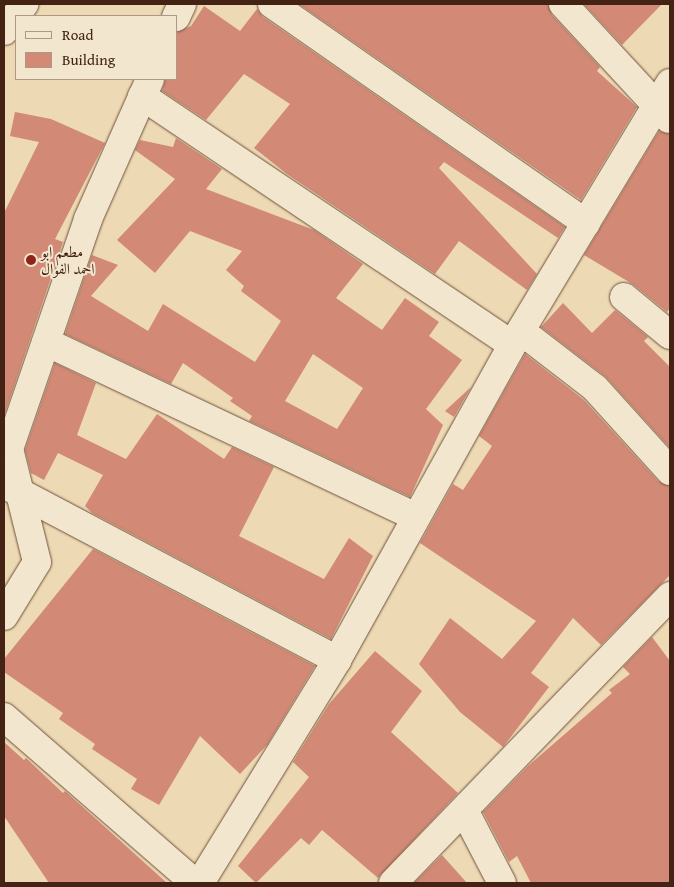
<!DOCTYPE html>
<meta charset="utf-8">
<style>
body{margin:0}
#map{position:relative;width:674px;height:887px;overflow:hidden;background:#edd9b3;font-family:"Gentium Book Plus",Amiri,serif}
div>[style]{position:absolute}
[style*='--x']{left:calc(var(--x)*1px);top:calc(var(--y)*1px);width:calc(var(--w)*1px);rotate:calc(var(--a)*1deg)}
.building>*{inset:0;background:#d28976}
.roads{filter:drop-shadow(0 0 1px #6e503c) drop-shadow(0 0 1px #6e503c)}
.minor>*{height:28px;margin:-14px;padding:0 14px;transform-origin:14px;border-radius:14px;background:#f3e6ce}
.dots>*{width:14px;height:14px;translate:-50% -50%;box-sizing:border-box;border:2px solid #f3e6ce;border-radius:50%}
span{translate:-50% -50%;white-space:nowrap;text-align:center;line-height:1.15;-webkit-text-stroke:4px #f3e6ce;paint-order:stroke}
.poi-label{font-size:15px;color:#442314}
.left{translate:0 -50%;text-align:left}
.frame{position:absolute;inset:0;border:5px solid #442314;pointer-events:none}
.legend{position:absolute;left:15px;top:15px;width:162px;height:65px;box-sizing:border-box;background:#f3e6ce;border:1px solid #ad9884;margin:0;padding:6px 9px;list-style:none;font-size:15px;color:#442314}
.legend li{display:flex;align-items:center;gap:10px;height:25px}
.legend b{width:25px;border:1px solid #ad9884}
</style>
<div id="map">
<div class="building">
<div style="clip-path:polygon(299px 4px,548px 4px,552px 15px,600px 67px,597px 71px,637px 107px,581px 200px)"></div>
<div style="clip-path:polygon(584px 4px,662px 4px,622px 45px)"></div>
<div style="clip-path:polygon(204px 6px,240px 31px,257px 9px,263px 17px,565px 227px,558px 238px,444px 162px,439px 168px,537px 274px,527px 290px,459px 241px,435px 274px,287px 174px,254px 148px,290px 104px,244px 74px,206px 120px,162px 91px,165px 79px,176px 79px,176px 32px,191px 26px)"></div>
<div style="clip-path:polygon(15px 112px,51px 119px,105px 143px,55px 239px,63px 242px,4px 416px,4px 213px,39px 142px,10px 136px)"></div>
<div style="clip-path:polygon(659px 131px,670px 134px,670px 308px,667px 312px,634px 285px,584px 255px)"></div>
<div style="clip-path:polygon(evenodd,176px 138px,222px 169px,206px 189px,314px 230px,363px 264px,336px 298px,382px 330px,405px 298px,439px 322px,429px 336px,462px 360px,426px 409px,443px 425px,410px 497px,249px 421px,252px 416px,230px 401px,233px 398px,183px 363px,171px 384px,65px 334px,92px 255px,118px 265px,91px 296px,148px 331px,163px 304px,255px 362px,281px 321px,241px 291px,244px 286px,226px 270px,242px 251px,190px 231px,155px 273px,117px 240px,175px 179px,135px 150px,140px 140px,173px 147px,176px 138px,313px 354px,363px 388px,337px 429px,285px 401px,313px 354px)"></div>
<div style="clip-path:polygon(563px 303px,592px 333px,615px 310px,648px 337px,644px 341px,670px 367px,670px 448px,606px 377px,541px 327px)"></div>
<div style="clip-path:polygon(525px 354px,584px 400px,658px 481px,670px 486px,670px 575px,601px 645px,573px 618px,531px 673px,549px 687px,503px 747px,460px 712px,419px 664px,450px 618px,502px 659px,536px 621px,420px 543px,453px 484px,463px 490px,492px 446px,479px 436px)"></div>
<div style="clip-path:polygon(55px 363px,96px 383px,77px 435px,126px 459px,157px 414px,224px 459px,232px 447px,274px 467px,239px 536px,324px 579px,349px 538px,373px 556px,331px 639px,92px 513px,85px 506px,103px 475px,58px 453px,44px 480px,31px 473px,25px 450px)"></div>
<div style="clip-path:polygon(471px 387px,454px 417px,445px 411px)"></div>
<div style="clip-path:polygon(93px 549px,315px 666px,267px 745px,240px 774px,200px 736px,159px 805px,131px 789px,137px 779px,92px 749px,95px 744px,59px 719px,63px 713px,4px 672px,4px 659px)"></div>
<div style="clip-path:polygon(652px 637px,670px 661px,670px 883px,531px 883px,517px 856px,509px 862px,483px 812px,528px 766px,612px 693px,609px 690px,630px 674px,623px 667px)"></div>
<div style="clip-path:polygon(375px 651px,422px 691px,391px 732px,458px 793px,378px 878px,322px 830px,309px 845px,301px 838px,256px 883px,238px 866px,309px 777px,293px 762px,329px 704px)"></div>
<div style="clip-path:polygon(4px 742px,24px 760px,26px 758px,63px 793px,65px 791px,167px 883px,49px 883px,4px 816px)"></div>
<div style="clip-path:polygon(442px 855px,467px 883px,414px 883px)"></div>
</div>
<div class="roads">
<div class="minor">
<div style="--x:272;--y:4;--w:383;--a:34.9"></div>
<div style="--x:563;--y:4;--w:156;--a:47.3"></div>
<div style="--x:176;--y:17;--w:14;--a:-65"></div>
<div style="--x:4;--y:31;--w:34;--a:-53"></div>
<div style="--x:142;--y:96;--w:446;--a:33.9"></div>
<div style="--x:624;--y:297;--w:60;--a:39.6"></div>
<div style="--x:521;--y:331;--w:93;--a:37.6"></div>
<div style="--x:595;--y:388;--w:112;--a:47.9"></div>
<div style="--x:46;--y:342;--w:409;--a:25.3"></div>
<div style="--x:11;--y:488;--w:369;--a:27.8"></div>
<div style="--x:4;--y:616;--w:63;--a:-58.6"></div>
<div style="--x:37;--y:562;--w:116;--a:-103.9"></div>
<div style="--x:9;--y:449;--w:243;--a:-71"></div>
<div style="--x:88;--y:219;--w:153;--a:-66.1"></div>
<div style="--x:4;--y:717;--w:253;--a:41"></div>
<div style="--x:465;--y:812;--w:80;--a:62.5"></div>
<div style="--x:200;--y:883;--w:262;--a:-58.4"></div>
<div style="--x:337;--y:660;--w:360;--a:-60.9"></div>
<div style="--x:512;--y:345;--w:306;--a:-58.9"></div>
<div style="--x:393;--y:883;--w:399;--a:-46"></div>
</div>
</div>
<div class="dots">
<div style="left:31px;top:260px;background:#8f2418"></div>
</div>
<div class="poi-label">
<span class="left" style="left:41px;top:260px">مطعم ابو<br>احمد الفوال</span>
</div>
<div class="frame"></div>
<ul class="legend">
<li><b style="height:6px;background:#f3e6ce"></b>Road</li>
<li><b style="height:14px;background:#d28976"></b>Building</li>
</ul>
</div>
